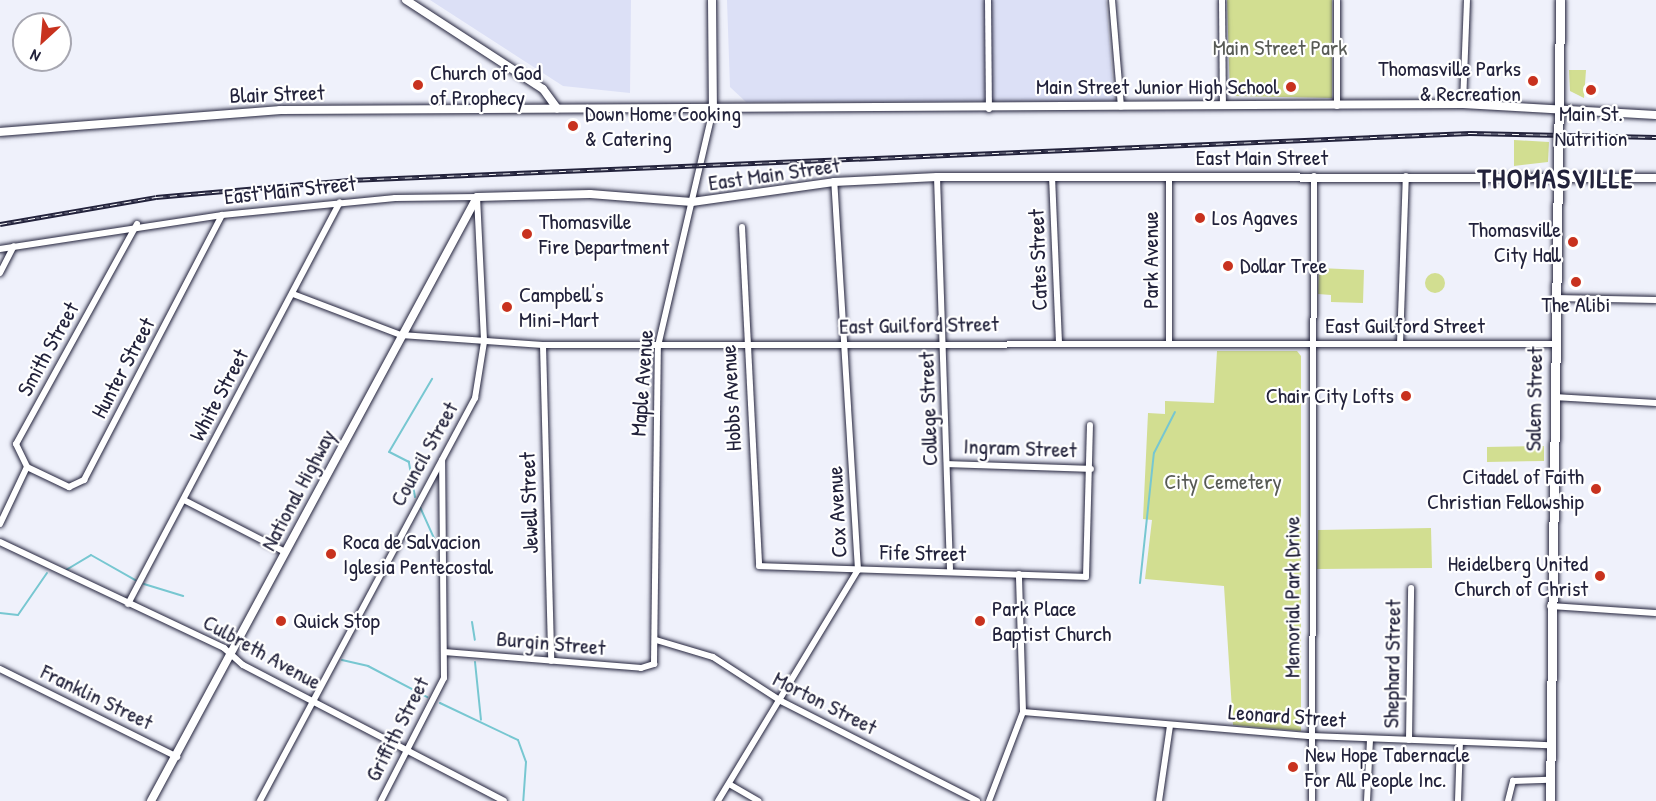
<!DOCTYPE html>
<style>
body{margin:0}
#map{position:relative;width:1656px;height:801px;overflow:hidden;background:#eff1fb;font-family:"Patrick Hand",sans-serif}
div>[style]{position:absolute}
[style*='--x']{left:calc(var(--x)*1px);top:calc(var(--y)*1px);width:calc(var(--w)*1px);rotate:calc(var(--a)*1deg)}
.built>*{inset:0;background:#dce0f6}
.green>*{inset:0;background:#d2de91}
.round{border-radius:50%}
.stream>*{height:2px;margin:-1px;padding:0 1px;transform-origin:1px;border-radius:1px;background:#77c7d1}
.roads{filter:drop-shadow(0 0 2px #22223b) drop-shadow(0 0 2px #22223b)}
.minor>*{height:6px;margin:-3px;padding:0 3px;transform-origin:3px;border-radius:3px;background:#fff}
.tertiary>*{height:8px;margin:-4px;padding:0 4px;transform-origin:4px;border-radius:4px;background:#fff}
.secondary>*{height:8px;margin:-4px;padding:0 4px;transform-origin:4px;border-radius:4px;background:#fff}
.primary>*{height:9px;margin:-4.5px;padding:0 4.5px;transform-origin:4.5px;border-radius:4.5px;background:#fff}
.rail>*{height:4.5px;margin-top:-2.25px;transform-origin:0;background:repeating-linear-gradient(90deg,#fff 0 7px,#22223b 0 14px);box-sizing:border-box;border-block:2px solid #22223b}
.dots>*{width:16px;height:16px;translate:-50% -50%;box-sizing:border-box;border:3px solid #fff;border-radius:50%}
span{translate:-50% -50%;white-space:nowrap;text-align:center;line-height:1.15;-webkit-text-stroke:4.5px #fff;paint-order:stroke}
.park-label{font-size:22px;color:#575a55}
.poi-label{font-size:22px;color:#22223b}
.right{translate:-100% -50%;text-align:right}
.left{translate:0 -50%;text-align:left}
.street-label{font-size:22px;color:#22223b}
.district-label{font-size:28px;color:#22223b;font-weight:700;letter-spacing:1.5px}
.north{position:absolute;left:12px;top:12px;width:60px;height:60px;box-sizing:border-box;background:#fff;border:2px solid #a7a7b1;border-radius:50%;rotate:206deg;font-size:16px;font-weight:700;line-height:24px;text-align:center;color:#22223b}
.north::after{content:'';display:block;margin:auto;width:21px;height:27px;background:#c8321e;clip-path:polygon(50% 0,100% 100%,50% 72%,0 100%)}
</style>
<div id="map">
<div class="built">
<div style="clip-path:polygon(430px 0,631px 0,630px 93px,563px 86px)"></div>
<div style="clip-path:polygon(727px 0,1106px 0,1114px 101px,746px 102px,730px 87px)"></div>
</div>
<div class="green">
<div style="clip-path:polygon(1227px 0,1332px 0,1332px 98px,1230px 96px)"></div>
<div style="clip-path:polygon(1569px 70px,1586px 70px,1584px 98px,1570px 91px)"></div>
<div style="clip-path:polygon(1514px 140px,1549px 142px,1548px 162px,1514px 166px)"></div>
<div style="clip-path:polygon(1319px 268px,1364px 270px,1363px 303px,1331px 302px,1331px 295px,1318px 294px)"></div>
<div class="round" style="left:1425px;top:273px;width:20px;height:20px"></div>
<div style="clip-path:polygon(1217px 351px,1297px 351px,1301px 356px,1301px 731px,1233px 725px,1224px 586px,1145px 579px,1152px 520px,1143px 519px,1148px 413px,1165px 414px,1165px 401px,1214px 403px)"></div>
<div style="clip-path:polygon(1544px 446px,1544px 461px,1487px 462px,1487px 447px)"></div>
<div style="clip-path:polygon(1431px 528px,1432px 568px,1317px 569px,1318px 530px)"></div>
</div>
<div class="stream">
<div style="--x:415;--y:497;--w:36;--a:-100"></div>
<div style="--x:409;--y:462;--w:22;--a:-153"></div>
<div style="--x:389;--y:452;--w:85;--a:-59.5"></div>
<div style="--x:420;--y:507;--w:44;--a:65.8"></div>
<div style="--x:66;--y:570;--w:29;--a:-31"></div>
<div style="--x:91;--y:555;--w:51;--a:29.6"></div>
<div style="--x:1140;--y:583;--w:131;--a:-83.9"></div>
<div style="--x:1154;--y:453;--w:46;--a:-62.9"></div>
<div style="--x:144;--y:584;--w:41;--a:17.1"></div>
<div style="--x:0;--y:613;--w:18;--a:6"></div>
<div style="--x:18;--y:615;--w:51;--a:-55.4"></div>
<div style="--x:472;--y:622;--w:18;--a:81"></div>
<div style="--x:342;--y:660;--w:27;--a:13"></div>
<div style="--x:368;--y:666;--w:67;--a:27.7"></div>
<div style="--x:475;--y:662;--w:58;--a:84.1"></div>
<div style="--x:440;--y:703;--w:86;--a:25.4"></div>
<div style="--x:518;--y:740;--w:23;--a:70"></div>
<div style="--x:526;--y:762;--w:39;--a:94"></div>
</div>
<div class="roads">
<div class="minor">
<div style="--x:988;--y:0;--w:109;--a:89.5"></div>
<div style="--x:1112;--y:0;--w:107;--a:85.2"></div>
<div style="--x:1222;--y:0;--w:106;--a:89.5"></div>
<div style="--x:1463;--y:104;--w:104;--a:-87.8"></div>
<div style="--x:1337;--y:106;--w:106;--a:-90"></div>
<div style="--x:1052;--y:176;--w:166;--a:87.6"></div>
<div style="--x:937;--y:177;--w:392;--a:88.1"></div>
<div style="--x:137;--y:224;--w:251;--a:118.8"></div>
<div style="--x:16;--y:444;--w:25;--a:64"></div>
<div style="--x:27;--y:467;--w:47;--a:25.5"></div>
<div style="--x:69;--y:487;--w:17;--a:-25"></div>
<div style="--x:84;--y:480;--w:299;--a:-62.5"></div>
<div style="--x:742;--y:227;--w:339;--a:87.1"></div>
<div style="--x:759;--y:566;--w:327;--a:1.9"></div>
<div style="--x:1086;--y:577;--w:152;--a:-88.5"></div>
<div style="--x:0;--y:249;--w:225;--a:-8.7"></div>
<div style="--x:222;--y:215;--w:174;--a:-5.6"></div>
<div style="--x:395;--y:198;--w:82;--a:-0.7"></div>
<div style="--x:477;--y:197;--w:145;--a:87.2"></div>
<div style="--x:484;--y:342;--w:57;--a:99.1"></div>
<div style="--x:475;--y:398;--w:457;--a:118.1"></div>
<div style="--x:0;--y:273;--w:30;--a:-63"></div>
<div style="--x:293;--y:294;--w:116;--a:20.8"></div>
<div style="--x:401;--y:335;--w:142;--a:4"></div>
<div style="--x:543;--y:345;--w:1011;--a:-0.06"></div>
<div style="--x:1555;--y:298;--w:101;--a:1.1"></div>
<div style="--x:1169;--y:343;--w:166;--a:-90"></div>
<div style="--x:1400;--y:344;--w:168;--a:-88"></div>
<div style="--x:543;--y:345;--w:316;--a:88.5"></div>
<div style="--x:1554;--y:397;--w:102;--a:3.4"></div>
<div style="--x:948;--y:464;--w:143;--a:2"></div>
<div style="--x:184;--y:500;--w:114;--a:27.2"></div>
<div style="--x:0;--y:524;--w:63;--a:-64.7"></div>
<div style="--x:0;--y:542;--w:248;--a:25.3"></div>
<div style="--x:224;--y:648;--w:25;--a:42"></div>
<div style="--x:243;--y:665;--w:294;--a:27.5"></div>
<div style="--x:128;--y:604;--w:454;--a:-62.2"></div>
<div style="--x:1550;--y:606;--w:106;--a:3.8"></div>
<div style="--x:656;--y:640;--w:59;--a:16.6"></div>
<div style="--x:713;--y:657;--w:81;--a:32.9"></div>
<div style="--x:781;--y:701;--w:220;--a:27"></div>
<div style="--x:444;--y:652;--w:198;--a:4.6"></div>
<div style="--x:641;--y:668;--w:14;--a:-17"></div>
<div style="--x:654;--y:664;--w:318;--a:-89.3"></div>
<div style="--x:658;--y:346;--w:242;--a:-76.9"></div>
<div style="--x:0;--y:669;--w:198;--a:26.4"></div>
<div style="--x:1023;--y:712;--w:289;--a:4.8"></div>
<div style="--x:1311;--y:736;--w:238;--a:2.2"></div>
<div style="--x:1409;--y:740;--w:152;--a:-89.2"></div>
<div style="--x:729;--y:784;--w:34;--a:30"></div>
<div style="--x:381;--y:801;--w:138;--a:-62.9"></div>
<div style="--x:444;--y:678;--w:218;--a:-90.5"></div>
<div style="--x:718;--y:801;--w:270;--a:-58.8"></div>
<div style="--x:858;--y:570;--w:389;--a:-93.5"></div>
<div style="--x:989;--y:801;--w:95;--a:-69.1"></div>
<div style="--x:1023;--y:712;--w:138;--a:-91.7"></div>
<div style="--x:1159;--y:801;--w:76;--a:-81.7"></div>
<div style="--x:1312;--y:801;--w:625;--a:-89.82"></div>
<div style="--x:1367;--y:801;--w:62;--a:-87.2"></div>
<div style="--x:1458;--y:801;--w:59;--a:-88.1"></div>
<div style="--x:1508;--y:801;--w:21;--a:-76"></div>
<div style="--x:1513;--y:781;--w:36;--a:-2"></div>
</div>
<div class="tertiary">
<div style="--x:406;--y:0;--w:163;--a:33"></div>
<div style="--x:543;--y:89;--w:24;--a:54"></div>
<div style="--x:712;--y:0;--w:110;--a:89.5"></div>
<div style="--x:0;--y:132;--w:281;--a:-4.5"></div>
<div style="--x:280;--y:110;--w:1183;--a:-0.29"></div>
<div style="--x:1463;--y:104;--w:193;--a:3.3"></div>
</div>
<div class="secondary">
<div style="--x:151;--y:801;--w:686;--a:-61.64"></div>
<div style="--x:477;--y:197;--w:113;--a:-1.5"></div>
<div style="--x:590;--y:194;--w:102;--a:4.5"></div>
<div style="--x:692;--y:202;--w:143;--a:-8"></div>
<div style="--x:834;--y:182;--w:103;--a:-2.8"></div>
<div style="--x:937;--y:177;--w:719;--a:0.08"></div>
</div>
<div class="primary">
<div style="--x:1550;--y:801;--w:801;--a:-89.28"></div>
</div>
</div>
<div class="rail">
<div style="--x:0;--y:224;--w:158;--a:-9.8"></div>
<div style="--x:156;--y:197;--w:194;--a:-5"></div>
<div style="--x:349;--y:180;--w:1122;--a:-2.4"></div>
<div style="--x:1470;--y:133;--w:186;--a:1.2"></div>
</div>
<div class="dots">
<div style="left:1533px;top:81px;background:#c8321e"></div>
<div style="left:418px;top:85px;background:#c8321e"></div>
<div style="left:1291px;top:87px;background:#c8321e"></div>
<div style="left:1591px;top:90px;background:#c8321e"></div>
<div style="left:573px;top:126px;background:#c8321e"></div>
<div style="left:1200px;top:218px;background:#c8321e"></div>
<div style="left:527px;top:234px;background:#c8321e"></div>
<div style="left:1573px;top:242px;background:#c8321e"></div>
<div style="left:1228px;top:266px;background:#c8321e"></div>
<div style="left:1576px;top:282px;background:#c8321e"></div>
<div style="left:507px;top:307px;background:#c8321e"></div>
<div style="left:1406px;top:396px;background:#c8321e"></div>
<div style="left:1596px;top:489px;background:#c8321e"></div>
<div style="left:331px;top:554px;background:#c8321e"></div>
<div style="left:1600px;top:576px;background:#c8321e"></div>
<div style="left:281px;top:621px;background:#c8321e"></div>
<div style="left:980px;top:621px;background:#c8321e"></div>
<div style="left:1293px;top:767px;background:#c8321e"></div>
</div>
<div class="park-label">
<span style="left:1280px;top:48px">Main Street Park</span>
<span style="left:1223px;top:482px">City Cemetery</span>
</div>
<div class="poi-label">
<span class="right" style="left:1521px;top:81px">Thomasville Parks<br>&amp; Recreation</span>
<span class="left" style="left:430px;top:85px">Church of God<br>of Prophecy</span>
<span class="right" style="left:1279px;top:87px">Main Street Junior High School</span>
<span class="left" style="left:585px;top:126px">Down Home Cooking<br>&amp; Catering</span>
<span style="left:1591px;top:126px">Main St.<br>Nutrition</span>
<span class="left" style="left:1212px;top:218px">Los Agaves</span>
<span class="left" style="left:539px;top:234px">Thomasville<br>Fire Department</span>
<span class="right" style="left:1561px;top:242px">Thomasville<br>City Hall</span>
<span class="left" style="left:1240px;top:266px">Dollar Tree</span>
<span class="left" style="left:519px;top:307px">Campbell's<br>Mini-Mart</span>
<span style="left:1576px;top:305px">The Alibi</span>
<span class="right" style="left:1394px;top:396px">Chair City Lofts</span>
<span class="right" style="left:1584px;top:489px">Citadel of Faith<br>Christian Fellowship</span>
<span class="left" style="left:343px;top:554px">Roca de Salvacion<br>Iglesia Pentecostal</span>
<span class="right" style="left:1588px;top:576px">Heidelberg United<br>Church of Christ</span>
<span class="left" style="left:992px;top:621px">Park Place<br>Baptist Church</span>
<span class="left" style="left:293px;top:621px">Quick Stop</span>
<span class="left" style="left:1305px;top:767px">New Hope Tabernacle<br>For All People Inc.</span>
</div>
<div class="street-label">
<span style="left:277px;top:94px;rotate:-2deg">Blair Street</span>
<span style="left:1262px;top:158px">East Main Street</span>
<span style="left:774px;top:174px;rotate:-8deg">East Main Street</span>
<span style="left:290px;top:190px;rotate:-6deg">East Main Street</span>
<span style="left:1038px;top:260px;rotate:-92deg">Cates Street</span>
<span style="left:1151px;top:260px;rotate:-90deg">Park Avenue</span>
<span style="left:919px;top:325px;rotate:-1deg">East Guilford Street</span>
<span style="left:1405px;top:326px">East Guilford Street</span>
<span style="left:48px;top:349px;rotate:-61deg">Smith Street</span>
<span style="left:123px;top:368px;rotate:-62deg">Hunter Street</span>
<span style="left:642px;top:383px;rotate:-86deg">Maple Avenue</span>
<span style="left:219px;top:395px;rotate:-62deg">White Street</span>
<span style="left:731px;top:398px;rotate:-93deg">Hobbs Avenue</span>
<span style="left:1534px;top:399px;rotate:-89deg">Salem Street</span>
<span style="left:928px;top:409px;rotate:-92deg">College Street</span>
<span style="left:1020px;top:448px;rotate:2deg">Ingram Street</span>
<span style="left:424px;top:454px;rotate:-61deg">Council Street</span>
<span style="left:298px;top:490px;rotate:-62deg">National Highway</span>
<span style="left:529px;top:503px;rotate:-92deg">Jewell Street</span>
<span style="left:837px;top:512px;rotate:-93deg">Cox Avenue</span>
<span style="left:923px;top:553px;rotate:1deg">Fife Street</span>
<span style="left:1292px;top:597px;rotate:-90deg">Memorial Park Drive</span>
<span style="left:551px;top:643px;rotate:5deg">Burgin Street</span>
<span style="left:262px;top:652px;rotate:29deg">Culbreth Avenue</span>
<span style="left:1392px;top:664px;rotate:-89deg">Shephard Street</span>
<span style="left:97px;top:697px;rotate:26deg">Franklin Street</span>
<span style="left:825px;top:703px;rotate:27deg">Morton Street</span>
<span style="left:1287px;top:716px;rotate:4deg">Leonard Street</span>
<span style="left:397px;top:729px;rotate:-63deg">Griffith Street</span>
</div>
<div class="district-label">
<span style="left:1556px;top:178px">THOMASVILLE</span>
</div>
<div class="north">N</div>
</div>
